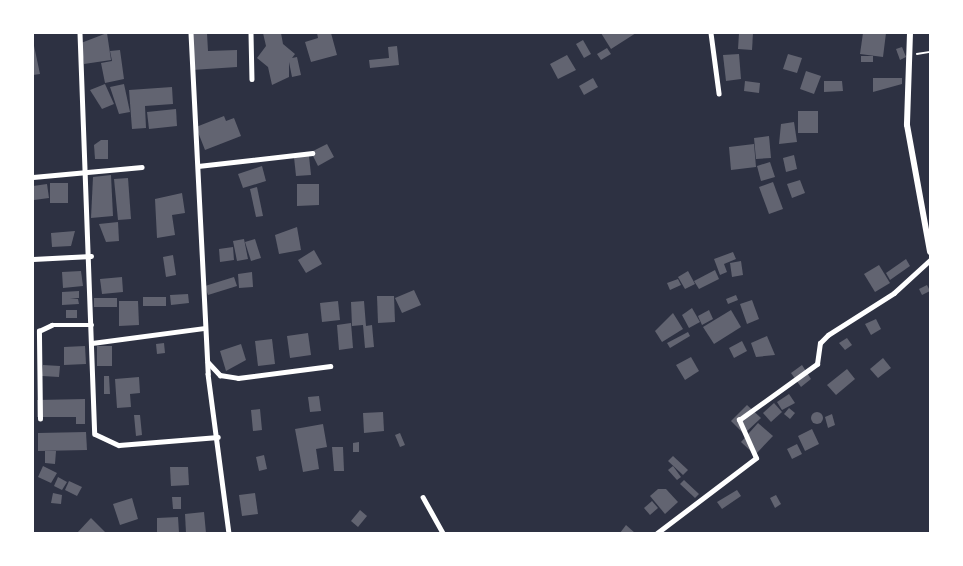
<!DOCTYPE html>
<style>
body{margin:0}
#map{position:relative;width:963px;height:566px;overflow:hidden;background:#2d3142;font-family:"Varela Round",sans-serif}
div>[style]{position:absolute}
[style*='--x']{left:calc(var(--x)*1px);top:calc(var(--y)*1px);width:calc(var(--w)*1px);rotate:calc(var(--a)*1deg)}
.building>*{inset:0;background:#626471}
.round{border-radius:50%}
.path>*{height:1.5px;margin:-0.75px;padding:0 0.75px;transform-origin:0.75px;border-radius:0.75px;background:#fff}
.minor>*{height:4.5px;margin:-2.25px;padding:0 2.25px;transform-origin:2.25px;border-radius:2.25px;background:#fff}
.tertiary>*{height:6px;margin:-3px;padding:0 3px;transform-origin:3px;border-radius:3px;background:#fff}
span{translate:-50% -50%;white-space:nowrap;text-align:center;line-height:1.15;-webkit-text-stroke:6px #fff;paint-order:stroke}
.frame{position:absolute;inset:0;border:34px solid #fff;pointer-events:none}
</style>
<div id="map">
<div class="building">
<div style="clip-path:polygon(107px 33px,111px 60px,84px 64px,81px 43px)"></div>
<div style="clip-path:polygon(191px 33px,207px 33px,208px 51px,237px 50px,237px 67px,192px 70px)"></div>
<div style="clip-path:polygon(263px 33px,281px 33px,283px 44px,295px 54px,292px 58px,297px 57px,301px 75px,292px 77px,289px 62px,289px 77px,272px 85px,268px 67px,257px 58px,266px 46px)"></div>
<div style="clip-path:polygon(317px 33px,331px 33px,337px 55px,311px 62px,305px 42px,318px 38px)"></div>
<div style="clip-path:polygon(601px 33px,636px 33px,611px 49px)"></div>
<div style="clip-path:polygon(739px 33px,753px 33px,752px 50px,738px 49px)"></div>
<div style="clip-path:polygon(863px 33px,886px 33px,883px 57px,860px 54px)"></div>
<div style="clip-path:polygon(583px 40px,591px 54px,584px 58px,576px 44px)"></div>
<div style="clip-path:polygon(33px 41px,40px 74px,33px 75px)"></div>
<div style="clip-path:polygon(397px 46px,399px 65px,370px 68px,369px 60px,389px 58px,388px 47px)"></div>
<div style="clip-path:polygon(902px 47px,906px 57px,900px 60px,896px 49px)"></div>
<div style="clip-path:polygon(607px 48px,611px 54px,601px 60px,597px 54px)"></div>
<div style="clip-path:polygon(120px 50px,124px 79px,105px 83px,101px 63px,112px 61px,110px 51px)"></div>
<div style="clip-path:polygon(739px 54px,741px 79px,726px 81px,723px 55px)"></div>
<div style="clip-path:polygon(788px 54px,802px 58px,797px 73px,783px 69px)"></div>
<div style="clip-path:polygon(567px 55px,576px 70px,558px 79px,550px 64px)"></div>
<div style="clip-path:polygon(861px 56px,873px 56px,873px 62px,861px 62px)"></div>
<div style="clip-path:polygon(806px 71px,821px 76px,814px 94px,800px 89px)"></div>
<div style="clip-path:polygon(593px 78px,598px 87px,584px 95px,579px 86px)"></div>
<div style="clip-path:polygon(873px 78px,902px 78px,902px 84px,873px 92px)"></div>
<div style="clip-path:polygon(745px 81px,760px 83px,759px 93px,744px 91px)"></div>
<div style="clip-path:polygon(824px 81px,842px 81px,843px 91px,824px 92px)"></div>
<div style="clip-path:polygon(105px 84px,114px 104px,102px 109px,90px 90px)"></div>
<div style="clip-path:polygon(124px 84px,130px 112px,119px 114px,110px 87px)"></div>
<div style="clip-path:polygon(172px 87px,173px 104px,145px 106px,146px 128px,132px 129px,129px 90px)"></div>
<div style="clip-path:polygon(176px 109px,177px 126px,149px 129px,147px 112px)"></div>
<div style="clip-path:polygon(798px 111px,818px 111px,818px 133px,798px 133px)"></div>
<div style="clip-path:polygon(224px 116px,226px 121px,234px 118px,241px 136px,205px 150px,196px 127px)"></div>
<div style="clip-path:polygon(794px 122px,797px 142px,779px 144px,781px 124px)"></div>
<div style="clip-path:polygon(769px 136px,771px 158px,756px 159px,754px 138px)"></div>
<div style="clip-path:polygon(101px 140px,108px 140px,108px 159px,95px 159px,94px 145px)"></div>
<div style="clip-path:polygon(327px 144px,334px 157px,318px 166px,311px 152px)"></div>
<div style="clip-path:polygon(754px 144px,756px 167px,731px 170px,729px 147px)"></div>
<div style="clip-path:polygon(794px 155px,797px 169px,786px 172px,783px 158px)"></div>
<div style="clip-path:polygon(309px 156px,311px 175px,296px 176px,294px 157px)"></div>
<div style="clip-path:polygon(770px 162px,775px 177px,761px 181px,757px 166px)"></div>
<div style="clip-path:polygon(262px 166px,266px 181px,243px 188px,238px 174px)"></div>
<div style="clip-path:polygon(111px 175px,113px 216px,91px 218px,93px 177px)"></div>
<div style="clip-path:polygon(128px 178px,131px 219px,118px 220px,114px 179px)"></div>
<div style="clip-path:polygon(800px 180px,805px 193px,792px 198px,787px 184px)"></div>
<div style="clip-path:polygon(773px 182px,783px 209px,769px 214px,759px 187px)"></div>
<div style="clip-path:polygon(50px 183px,68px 183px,68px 203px,50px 203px)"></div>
<div style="clip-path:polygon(47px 184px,49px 198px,34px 200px,33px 186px)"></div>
<div style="clip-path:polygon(297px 184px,319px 184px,319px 205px,297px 206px)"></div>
<div style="clip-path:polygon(257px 187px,263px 216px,256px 217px,250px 189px)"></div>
<div style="clip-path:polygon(182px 193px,185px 213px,172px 215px,175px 235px,157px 238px,155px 199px)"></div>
<div style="clip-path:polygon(118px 222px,119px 241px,106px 242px,99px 224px)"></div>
<div style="clip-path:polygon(297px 227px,301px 250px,279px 254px,275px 235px)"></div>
<div style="clip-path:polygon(75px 231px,71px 246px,52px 247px,51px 233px)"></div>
<div style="clip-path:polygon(244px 239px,248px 259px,237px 261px,233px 241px)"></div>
<div style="clip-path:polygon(255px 239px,261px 258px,251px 261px,245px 242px)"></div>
<div style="clip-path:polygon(233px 247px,234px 260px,220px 262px,219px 249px)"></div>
<div style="clip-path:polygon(314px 250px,322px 264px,306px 273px,298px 260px)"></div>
<div style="clip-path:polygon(733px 252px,736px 259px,724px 264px,727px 272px,720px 275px,714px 259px)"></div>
<div style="clip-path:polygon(173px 255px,176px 275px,166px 277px,163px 257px)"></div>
<div style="clip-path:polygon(906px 259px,910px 266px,890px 280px,886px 273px)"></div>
<div style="clip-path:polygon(741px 261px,743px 275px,732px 277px,730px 263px)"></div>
<div style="clip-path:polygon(879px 265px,890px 283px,875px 292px,864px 274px)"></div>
<div style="clip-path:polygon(715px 270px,719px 279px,699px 289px,694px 281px)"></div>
<div style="clip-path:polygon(81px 271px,83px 286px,63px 288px,62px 272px)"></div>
<div style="clip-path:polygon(688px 271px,695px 284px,685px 289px,678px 277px)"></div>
<div style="clip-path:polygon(252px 272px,253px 287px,239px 288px,238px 274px)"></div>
<div style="clip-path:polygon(122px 277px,123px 292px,102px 294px,100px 279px)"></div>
<div style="clip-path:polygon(234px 277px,237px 286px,208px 295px,205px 286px)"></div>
<div style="clip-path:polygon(678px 279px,681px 285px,670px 290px,667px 283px)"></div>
<div style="clip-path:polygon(927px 285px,930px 291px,922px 295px,919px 289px)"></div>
<div style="clip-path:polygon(414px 290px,421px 305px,402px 313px,395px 298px)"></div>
<div style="clip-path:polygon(79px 291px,79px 298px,70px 298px,78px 299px,79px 304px,62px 305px,62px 292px)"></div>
<div style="clip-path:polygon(188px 294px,189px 303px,171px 305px,170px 295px)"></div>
<div style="clip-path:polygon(736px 295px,738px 300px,728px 304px,726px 299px)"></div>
<div style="clip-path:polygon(377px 296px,394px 296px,395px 322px,378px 323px)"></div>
<div style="clip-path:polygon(143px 297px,166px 297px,166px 306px,143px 306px)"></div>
<div style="clip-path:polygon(94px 298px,117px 298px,117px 307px,94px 307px)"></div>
<div style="clip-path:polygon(752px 300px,759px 319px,747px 324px,740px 304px)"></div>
<div style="clip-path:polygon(119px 301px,138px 301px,139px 325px,119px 326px)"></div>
<div style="clip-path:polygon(338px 301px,340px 320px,322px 322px,320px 303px)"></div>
<div style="clip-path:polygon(364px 301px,366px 326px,372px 325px,374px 347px,365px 348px,363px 325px,352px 326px,351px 302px)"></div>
<div style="clip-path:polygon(692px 308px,700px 322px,689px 328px,682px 315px)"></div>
<div style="clip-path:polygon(66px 310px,77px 310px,77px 318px,66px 318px)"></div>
<div style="clip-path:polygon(709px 310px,713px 319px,702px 325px,698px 316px)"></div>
<div style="clip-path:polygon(731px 310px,741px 327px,714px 344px,703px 327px)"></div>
<div style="clip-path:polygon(673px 313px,683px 329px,662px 342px,655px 331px)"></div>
<div style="clip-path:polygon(876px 319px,881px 329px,871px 335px,865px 324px)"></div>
<div style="clip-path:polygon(351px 323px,353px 348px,339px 350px,337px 325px)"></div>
<div style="clip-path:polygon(688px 332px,690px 336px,670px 348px,667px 343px)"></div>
<div style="clip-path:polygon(308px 333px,311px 355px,290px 358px,287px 336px)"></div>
<div style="clip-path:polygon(767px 336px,775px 355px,756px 357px,751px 343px)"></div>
<div style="clip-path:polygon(847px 338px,852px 345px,845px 350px,839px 343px)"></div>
<div style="clip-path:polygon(272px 339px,275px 364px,258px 366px,255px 341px)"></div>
<div style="clip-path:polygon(742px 341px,747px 351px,734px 358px,729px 348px)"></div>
<div style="clip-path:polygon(164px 343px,165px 353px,157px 354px,156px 344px)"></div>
<div style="clip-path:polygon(241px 344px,246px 360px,226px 371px,220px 351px)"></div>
<div style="clip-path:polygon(85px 346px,86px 364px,64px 365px,64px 347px)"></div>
<div style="clip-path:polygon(97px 346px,112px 346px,112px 366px,97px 366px)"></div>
<div style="clip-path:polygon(691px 357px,699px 371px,685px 380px,676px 365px)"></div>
<div style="clip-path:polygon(883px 358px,891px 368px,878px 378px,870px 369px)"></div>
<div style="clip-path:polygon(43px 365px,60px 366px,59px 377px,42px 376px)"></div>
<div style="clip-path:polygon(802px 365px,811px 379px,801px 387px,791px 373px)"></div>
<div style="clip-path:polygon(847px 369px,855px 379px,836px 395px,827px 385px)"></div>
<div style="clip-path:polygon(104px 376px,109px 376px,110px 394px,104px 394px)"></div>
<div style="clip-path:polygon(139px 377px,140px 393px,130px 394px,131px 407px,117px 408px,115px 379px)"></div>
<div style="clip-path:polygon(789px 394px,795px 403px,782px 410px,777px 402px)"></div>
<div style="clip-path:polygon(319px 396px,321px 411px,310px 412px,308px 397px)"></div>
<div style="clip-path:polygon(85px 399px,85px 424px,76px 424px,76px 417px,37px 417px,37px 400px)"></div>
<div style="clip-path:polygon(774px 403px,782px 412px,771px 422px,763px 413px)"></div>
<div style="clip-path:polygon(747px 405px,761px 418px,744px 434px,731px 421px)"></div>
<div style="clip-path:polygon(789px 408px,795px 413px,790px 419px,784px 414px)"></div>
<div style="clip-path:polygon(260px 409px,262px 430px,253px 431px,251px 410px)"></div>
<div class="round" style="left:811px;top:412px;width:12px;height:12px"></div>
<div style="clip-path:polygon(383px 412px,384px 431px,364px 433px,363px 413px)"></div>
<div style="clip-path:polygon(832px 414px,835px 425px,828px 428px,825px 417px)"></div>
<div style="clip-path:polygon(134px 415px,140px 415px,142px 435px,136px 436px)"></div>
<div style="clip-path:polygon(758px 423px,773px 436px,755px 455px,741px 442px)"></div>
<div style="clip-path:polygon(323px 424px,327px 447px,316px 449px,319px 469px,303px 472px,295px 429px)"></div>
<div style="clip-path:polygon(812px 429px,819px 444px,805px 451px,798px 436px)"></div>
<div style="clip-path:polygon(86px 432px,87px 450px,38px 451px,38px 433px)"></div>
<div style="clip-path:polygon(400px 433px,405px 445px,400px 447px,395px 435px)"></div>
<div style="clip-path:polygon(359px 442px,359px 452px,353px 452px,353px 443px)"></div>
<div style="clip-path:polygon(797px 444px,802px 454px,792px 459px,787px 449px)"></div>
<div style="clip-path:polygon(332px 447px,343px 447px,344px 471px,334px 471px)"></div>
<div style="clip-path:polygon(45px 451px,56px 451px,55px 464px,45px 463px)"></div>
<div style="clip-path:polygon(264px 455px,267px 469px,259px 471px,256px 457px)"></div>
<div style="clip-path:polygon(673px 456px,688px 470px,683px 475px,668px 461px)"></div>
<div style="clip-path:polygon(43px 466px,57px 473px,51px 483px,38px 477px)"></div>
<div style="clip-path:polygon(673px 466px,681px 477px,677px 480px,668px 470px)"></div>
<div style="clip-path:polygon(170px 467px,188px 467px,189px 485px,171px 486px)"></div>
<div style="clip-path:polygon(58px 477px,67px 482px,62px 490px,54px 486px)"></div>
<div style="clip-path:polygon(684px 480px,699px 494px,695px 498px,680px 484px)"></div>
<div style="clip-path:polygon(69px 481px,82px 487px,77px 496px,65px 490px)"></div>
<div style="clip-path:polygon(658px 489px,666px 489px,678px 502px,665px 514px,650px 496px)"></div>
<div style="clip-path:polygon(737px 490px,741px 496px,722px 509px,717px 502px)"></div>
<div style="clip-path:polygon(53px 493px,62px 495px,61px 504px,51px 503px)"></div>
<div style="clip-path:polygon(255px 493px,258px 514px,242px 516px,239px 495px)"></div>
<div style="clip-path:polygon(776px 495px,781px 504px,775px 508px,770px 498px)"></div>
<div style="clip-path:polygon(172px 497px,181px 497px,181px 509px,173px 509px)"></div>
<div style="clip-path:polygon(132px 498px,138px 519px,120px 525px,113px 504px)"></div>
<div style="clip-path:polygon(652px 501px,658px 508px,650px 515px,644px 508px)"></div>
<div style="clip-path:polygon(360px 510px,367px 516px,358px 527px,351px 521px)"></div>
<div style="clip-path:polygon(204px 512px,206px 533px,186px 533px,185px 514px)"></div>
<div style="clip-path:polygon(178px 517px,179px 533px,157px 533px,157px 518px)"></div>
<div style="clip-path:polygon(91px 518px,106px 533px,77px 533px)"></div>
<div style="clip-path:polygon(626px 525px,635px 533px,620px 533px)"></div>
</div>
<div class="path">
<div style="--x:917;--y:54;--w:13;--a:-9"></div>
</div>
<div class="minor">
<div style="--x:80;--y:33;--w:401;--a:87.9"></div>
<div style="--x:95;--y:434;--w:26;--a:25"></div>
<div style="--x:119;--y:445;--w:99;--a:-4.6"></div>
<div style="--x:191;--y:33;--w:341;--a:87.1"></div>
<div style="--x:208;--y:374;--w:160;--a:82.5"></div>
<div style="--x:251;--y:33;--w:46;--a:88.8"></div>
<div style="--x:711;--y:33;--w:61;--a:82.4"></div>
<div style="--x:198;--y:166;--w:115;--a:-6.5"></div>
<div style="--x:33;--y:177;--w:109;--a:-5.2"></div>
<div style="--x:33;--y:259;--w:58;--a:-3"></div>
<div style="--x:92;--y:343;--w:114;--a:-7.6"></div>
<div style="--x:208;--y:362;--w:18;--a:47"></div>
<div style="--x:220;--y:375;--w:18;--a:9"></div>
<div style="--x:238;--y:378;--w:93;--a:-7.4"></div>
<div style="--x:40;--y:419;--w:88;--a:-90.7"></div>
<div style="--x:39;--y:331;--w:14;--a:-25"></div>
<div style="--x:52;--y:325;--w:40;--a:0"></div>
<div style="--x:423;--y:497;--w:41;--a:60.9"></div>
<div style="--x:657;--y:533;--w:124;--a:-37.1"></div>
<div style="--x:756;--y:458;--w:42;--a:-114.1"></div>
<div style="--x:739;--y:420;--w:96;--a:-35.7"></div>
<div style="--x:817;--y:364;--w:21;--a:-82"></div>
<div style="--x:820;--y:343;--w:11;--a:-45"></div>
<div style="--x:828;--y:335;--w:78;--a:-32.5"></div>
<div style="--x:894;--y:293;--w:49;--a:-42.5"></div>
</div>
<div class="tertiary">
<div style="--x:910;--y:33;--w:92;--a:91.9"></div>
<div style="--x:907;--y:125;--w:129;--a:79.7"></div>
</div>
<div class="frame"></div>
</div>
